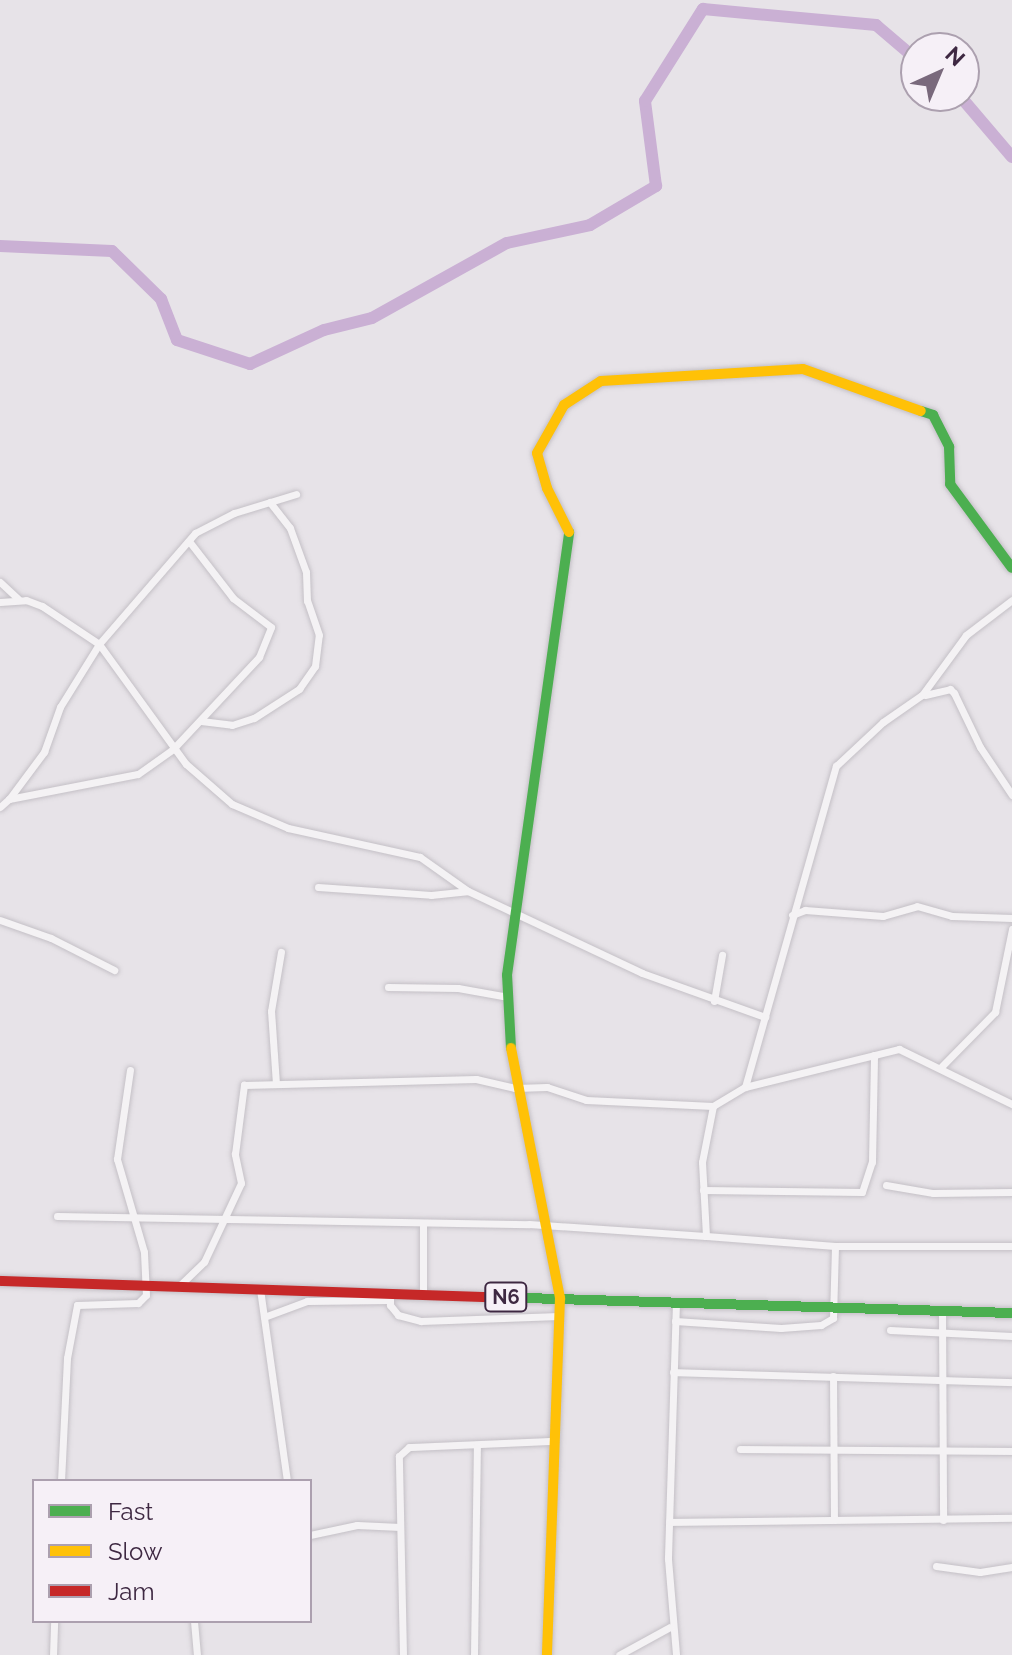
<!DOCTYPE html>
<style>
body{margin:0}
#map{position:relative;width:1012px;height:1655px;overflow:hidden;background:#e7e3e8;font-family:Raleway,sans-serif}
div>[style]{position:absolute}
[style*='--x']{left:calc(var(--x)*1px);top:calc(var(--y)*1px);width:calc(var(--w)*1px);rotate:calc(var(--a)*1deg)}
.river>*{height:12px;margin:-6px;padding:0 6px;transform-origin:6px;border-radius:6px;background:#cab0d4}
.roads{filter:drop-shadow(0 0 2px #c4c0c6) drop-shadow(0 0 2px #c4c0c6)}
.street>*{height:7px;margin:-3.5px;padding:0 3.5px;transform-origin:3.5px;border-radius:3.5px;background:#f4f2f4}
.fast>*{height:10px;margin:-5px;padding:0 5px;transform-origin:5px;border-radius:5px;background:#4caf50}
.slow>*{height:10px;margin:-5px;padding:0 5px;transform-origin:5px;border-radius:5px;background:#ffc107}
.jam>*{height:10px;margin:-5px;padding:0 5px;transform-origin:5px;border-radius:5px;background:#c62828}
span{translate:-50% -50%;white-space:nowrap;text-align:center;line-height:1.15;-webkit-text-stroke:7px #f6f0f7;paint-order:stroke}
.shield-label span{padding:2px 6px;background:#f6f0f7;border:2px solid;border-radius:6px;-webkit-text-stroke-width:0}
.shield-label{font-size:20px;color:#3e2842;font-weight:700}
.legend{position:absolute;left:32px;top:1479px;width:280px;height:144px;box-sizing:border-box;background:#f6f0f7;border:2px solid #aca0af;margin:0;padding:10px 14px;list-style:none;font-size:24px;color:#3e2842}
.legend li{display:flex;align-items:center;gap:16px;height:40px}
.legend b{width:40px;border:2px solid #aca0af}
.north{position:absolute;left:900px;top:32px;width:80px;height:80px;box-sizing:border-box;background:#f6f0f7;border:2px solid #aca0af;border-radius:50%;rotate:44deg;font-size:22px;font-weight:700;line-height:32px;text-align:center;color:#3e2842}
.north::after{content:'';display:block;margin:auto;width:28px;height:36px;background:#79697c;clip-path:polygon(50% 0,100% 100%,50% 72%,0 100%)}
</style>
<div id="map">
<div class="river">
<div style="--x:960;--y:96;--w:80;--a:49.6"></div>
<div style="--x:0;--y:246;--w:112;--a:2.6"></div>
<div style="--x:112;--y:251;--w:69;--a:44.4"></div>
<div style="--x:161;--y:299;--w:44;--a:68.7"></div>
<div style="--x:177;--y:340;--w:77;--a:18.2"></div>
<div style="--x:250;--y:364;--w:81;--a:-24.7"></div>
<div style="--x:324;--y:330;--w:49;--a:-14"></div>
<div style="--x:372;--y:318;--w:154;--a:-29.1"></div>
<div style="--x:507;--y:243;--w:85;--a:-12.2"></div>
<div style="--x:590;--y:225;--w:77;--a:-30.6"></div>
<div style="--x:656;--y:186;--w:86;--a:-97.4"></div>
<div style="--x:645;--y:101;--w:109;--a:-57.8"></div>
<div style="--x:703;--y:9;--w:174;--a:5.3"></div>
<div style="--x:876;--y:25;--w:52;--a:40.4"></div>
</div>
<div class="roads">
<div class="street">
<div style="--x:0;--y:582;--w:25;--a:43"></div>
<div style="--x:0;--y:602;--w:26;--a:-4"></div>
<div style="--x:26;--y:600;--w:17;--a:21"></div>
<div style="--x:42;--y:606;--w:69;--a:33.7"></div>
<div style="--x:99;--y:644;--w:148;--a:54.1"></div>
<div style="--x:186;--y:764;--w:61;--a:41"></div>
<div style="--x:232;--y:804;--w:61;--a:23.2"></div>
<div style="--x:288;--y:828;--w:135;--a:12.4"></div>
<div style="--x:420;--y:857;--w:59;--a:35.3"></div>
<div style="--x:468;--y:891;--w:192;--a:25.2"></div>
<div style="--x:642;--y:973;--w:131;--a:19.7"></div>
<div style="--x:925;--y:695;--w:26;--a:-13"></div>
<div style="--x:950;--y:689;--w:6;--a:45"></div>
<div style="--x:954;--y:693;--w:60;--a:64.3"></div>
<div style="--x:980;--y:747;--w:58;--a:56.3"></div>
<div style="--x:201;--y:721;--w:31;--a:7"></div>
<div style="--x:232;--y:725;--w:23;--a:-18"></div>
<div style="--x:254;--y:718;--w:54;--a:-32.8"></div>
<div style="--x:299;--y:689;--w:28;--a:-55"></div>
<div style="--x:315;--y:666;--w:31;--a:-83"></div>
<div style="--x:319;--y:635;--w:36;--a:-109"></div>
<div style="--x:307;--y:601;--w:29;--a:-92"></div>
<div style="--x:306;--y:572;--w:47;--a:-110"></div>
<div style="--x:290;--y:528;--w:33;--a:-128"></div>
<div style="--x:9;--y:799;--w:59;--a:-53.3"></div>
<div style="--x:44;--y:752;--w:48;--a:-70.4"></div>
<div style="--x:60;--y:707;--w:74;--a:-58.2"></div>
<div style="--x:99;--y:644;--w:147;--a:-49.1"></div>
<div style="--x:195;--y:533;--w:44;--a:-27.1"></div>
<div style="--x:234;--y:513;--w:65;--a:-17"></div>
<div style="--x:0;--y:807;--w:12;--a:-42"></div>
<div style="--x:9;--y:799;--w:131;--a:-11"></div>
<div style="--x:138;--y:774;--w:43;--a:-35.5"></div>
<div style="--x:173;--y:749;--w:126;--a:-46.9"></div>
<div style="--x:259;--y:657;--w:32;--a:-68"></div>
<div style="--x:271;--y:627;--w:48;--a:-142.7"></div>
<div style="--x:233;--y:598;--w:72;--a:-127.7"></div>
<div style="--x:318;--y:887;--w:113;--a:4"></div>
<div style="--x:431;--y:895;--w:36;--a:-6"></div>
<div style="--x:792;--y:915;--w:14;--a:-21"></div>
<div style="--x:805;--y:910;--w:78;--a:4.4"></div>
<div style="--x:883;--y:916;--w:35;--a:-16"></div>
<div style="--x:917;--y:906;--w:36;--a:16"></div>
<div style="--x:952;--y:916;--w:60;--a:1.9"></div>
<div style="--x:0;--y:920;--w:54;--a:19.4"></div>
<div style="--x:51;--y:938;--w:71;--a:26.9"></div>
<div style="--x:388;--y:987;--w:70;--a:0.8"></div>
<div style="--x:458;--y:988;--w:51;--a:10.2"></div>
<div style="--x:714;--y:1001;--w:47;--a:-80.1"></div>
<div style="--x:942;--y:1066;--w:76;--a:-45.5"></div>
<div style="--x:995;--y:1012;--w:85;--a:-78.4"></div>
<div style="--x:276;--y:1084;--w:73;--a:-93.9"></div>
<div style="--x:271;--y:1011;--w:60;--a:-80.4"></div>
<div style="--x:745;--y:1087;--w:334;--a:-74.2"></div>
<div style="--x:836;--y:766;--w:64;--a:-43.1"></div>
<div style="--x:883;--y:722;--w:47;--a:-34.7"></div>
<div style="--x:922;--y:695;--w:74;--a:-53.7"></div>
<div style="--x:966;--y:635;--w:58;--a:-37.3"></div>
<div style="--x:886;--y:1185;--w:48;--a:9.7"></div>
<div style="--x:933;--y:1193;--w:79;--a:-0.7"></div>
<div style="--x:703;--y:1190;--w:159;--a:0.7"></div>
<div style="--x:862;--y:1192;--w:32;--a:-72"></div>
<div style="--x:872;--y:1162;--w:107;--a:-88.9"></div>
<div style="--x:57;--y:1216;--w:472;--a:1"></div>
<div style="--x:529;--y:1224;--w:177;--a:3.9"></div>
<div style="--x:835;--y:1246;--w:177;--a:0"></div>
<div style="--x:179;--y:1286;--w:35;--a:-44"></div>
<div style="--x:204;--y:1262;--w:87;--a:-64.9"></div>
<div style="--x:241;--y:1183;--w:30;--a:-102"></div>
<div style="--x:235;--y:1154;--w:70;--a:-82.6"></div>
<div style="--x:244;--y:1085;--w:232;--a:-1.5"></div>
<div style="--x:476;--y:1079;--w:40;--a:13"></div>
<div style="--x:515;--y:1088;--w:32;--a:-2"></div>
<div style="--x:547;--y:1087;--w:41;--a:18.4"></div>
<div style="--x:586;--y:1100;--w:127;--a:2.7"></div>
<div style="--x:260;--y:1289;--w:194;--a:82"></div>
<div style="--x:390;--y:1293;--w:12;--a:90"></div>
<div style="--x:390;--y:1305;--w:13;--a:51"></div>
<div style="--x:398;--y:1315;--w:24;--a:15"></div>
<div style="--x:421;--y:1321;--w:138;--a:-2.1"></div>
<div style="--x:423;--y:1294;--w:68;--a:-90"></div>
<div style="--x:676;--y:1302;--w:257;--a:91.8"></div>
<div style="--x:668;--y:1559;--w:96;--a:85.2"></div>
<div style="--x:942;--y:1311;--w:209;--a:89.7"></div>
<div style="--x:264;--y:1317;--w:46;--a:-20.4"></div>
<div style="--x:307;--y:1301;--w:83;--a:-0.7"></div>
<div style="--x:675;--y:1321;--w:106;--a:3.8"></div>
<div style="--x:781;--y:1328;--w:40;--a:-4.3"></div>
<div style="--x:821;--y:1325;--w:14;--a:-30"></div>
<div style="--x:833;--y:1318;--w:72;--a:-88.4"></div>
<div style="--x:835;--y:1246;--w:129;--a:-175.6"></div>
<div style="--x:706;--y:1236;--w:74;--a:-93.1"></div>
<div style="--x:702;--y:1162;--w:57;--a:-78.9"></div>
<div style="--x:713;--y:1106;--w:37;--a:-31"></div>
<div style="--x:745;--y:1087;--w:159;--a:-13.9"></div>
<div style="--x:899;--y:1049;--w:126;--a:26"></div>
<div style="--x:890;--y:1330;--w:122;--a:2.8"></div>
<div style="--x:673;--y:1372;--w:339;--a:1.7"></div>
<div style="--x:833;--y:1376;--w:144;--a:89.6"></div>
<div style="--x:740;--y:1449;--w:272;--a:0.4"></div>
<div style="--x:61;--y:1481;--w:123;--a:-87.2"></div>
<div style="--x:67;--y:1358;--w:54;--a:-79.3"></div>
<div style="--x:77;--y:1305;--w:61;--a:-1.9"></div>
<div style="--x:138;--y:1303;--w:11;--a:-45"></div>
<div style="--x:146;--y:1295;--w:43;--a:-92.7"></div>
<div style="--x:144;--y:1252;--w:97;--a:-106.2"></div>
<div style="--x:117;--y:1159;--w:90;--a:-81.7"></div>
<div style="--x:669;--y:1522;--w:343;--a:-0.7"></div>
<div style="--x:310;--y:1535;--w:48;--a:-12"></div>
<div style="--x:357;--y:1525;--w:43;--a:2.7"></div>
<div style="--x:936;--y:1566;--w:44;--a:7.8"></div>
<div style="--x:980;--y:1572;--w:32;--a:-9"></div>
<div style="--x:194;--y:1621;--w:34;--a:85"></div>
<div style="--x:53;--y:1655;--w:34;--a:-88"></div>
<div style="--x:403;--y:1655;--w:199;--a:-91.2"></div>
<div style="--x:399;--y:1456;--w:13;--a:-42"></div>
<div style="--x:409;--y:1447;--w:143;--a:-2.4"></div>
<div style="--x:474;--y:1655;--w:209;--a:-89.2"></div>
<div style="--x:619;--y:1655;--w:58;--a:-28.8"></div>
</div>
<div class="fast">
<div style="--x:921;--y:411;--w:13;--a:18"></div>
<div style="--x:933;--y:415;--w:36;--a:63"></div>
<div style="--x:949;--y:447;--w:37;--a:88"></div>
<div style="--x:950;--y:484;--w:104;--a:53.6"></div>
<div style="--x:511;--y:1048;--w:73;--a:-93.1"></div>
<div style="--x:507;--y:975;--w:447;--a:-82"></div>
<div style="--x:493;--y:1297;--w:519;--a:1.77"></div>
</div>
<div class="slow">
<div style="--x:569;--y:532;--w:49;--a:-116.6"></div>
<div style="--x:547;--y:488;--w:36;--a:-106"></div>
<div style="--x:537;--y:453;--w:55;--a:-60.6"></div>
<div style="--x:564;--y:405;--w:44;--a:-33"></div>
<div style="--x:601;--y:381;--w:202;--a:-3.4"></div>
<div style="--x:803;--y:369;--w:125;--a:19.6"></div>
<div style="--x:511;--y:1048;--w:255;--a:78.9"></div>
<div style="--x:560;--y:1298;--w:357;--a:92.1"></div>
</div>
<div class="jam">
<div style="--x:0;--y:1281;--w:493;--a:1.9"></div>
</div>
</div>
<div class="shield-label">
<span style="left:506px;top:1297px">N6</span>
</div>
<ul class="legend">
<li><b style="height:10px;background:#4caf50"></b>Fast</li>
<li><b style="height:10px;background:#ffc107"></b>Slow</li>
<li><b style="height:10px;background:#c62828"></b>Jam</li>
</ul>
<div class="north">N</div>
</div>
